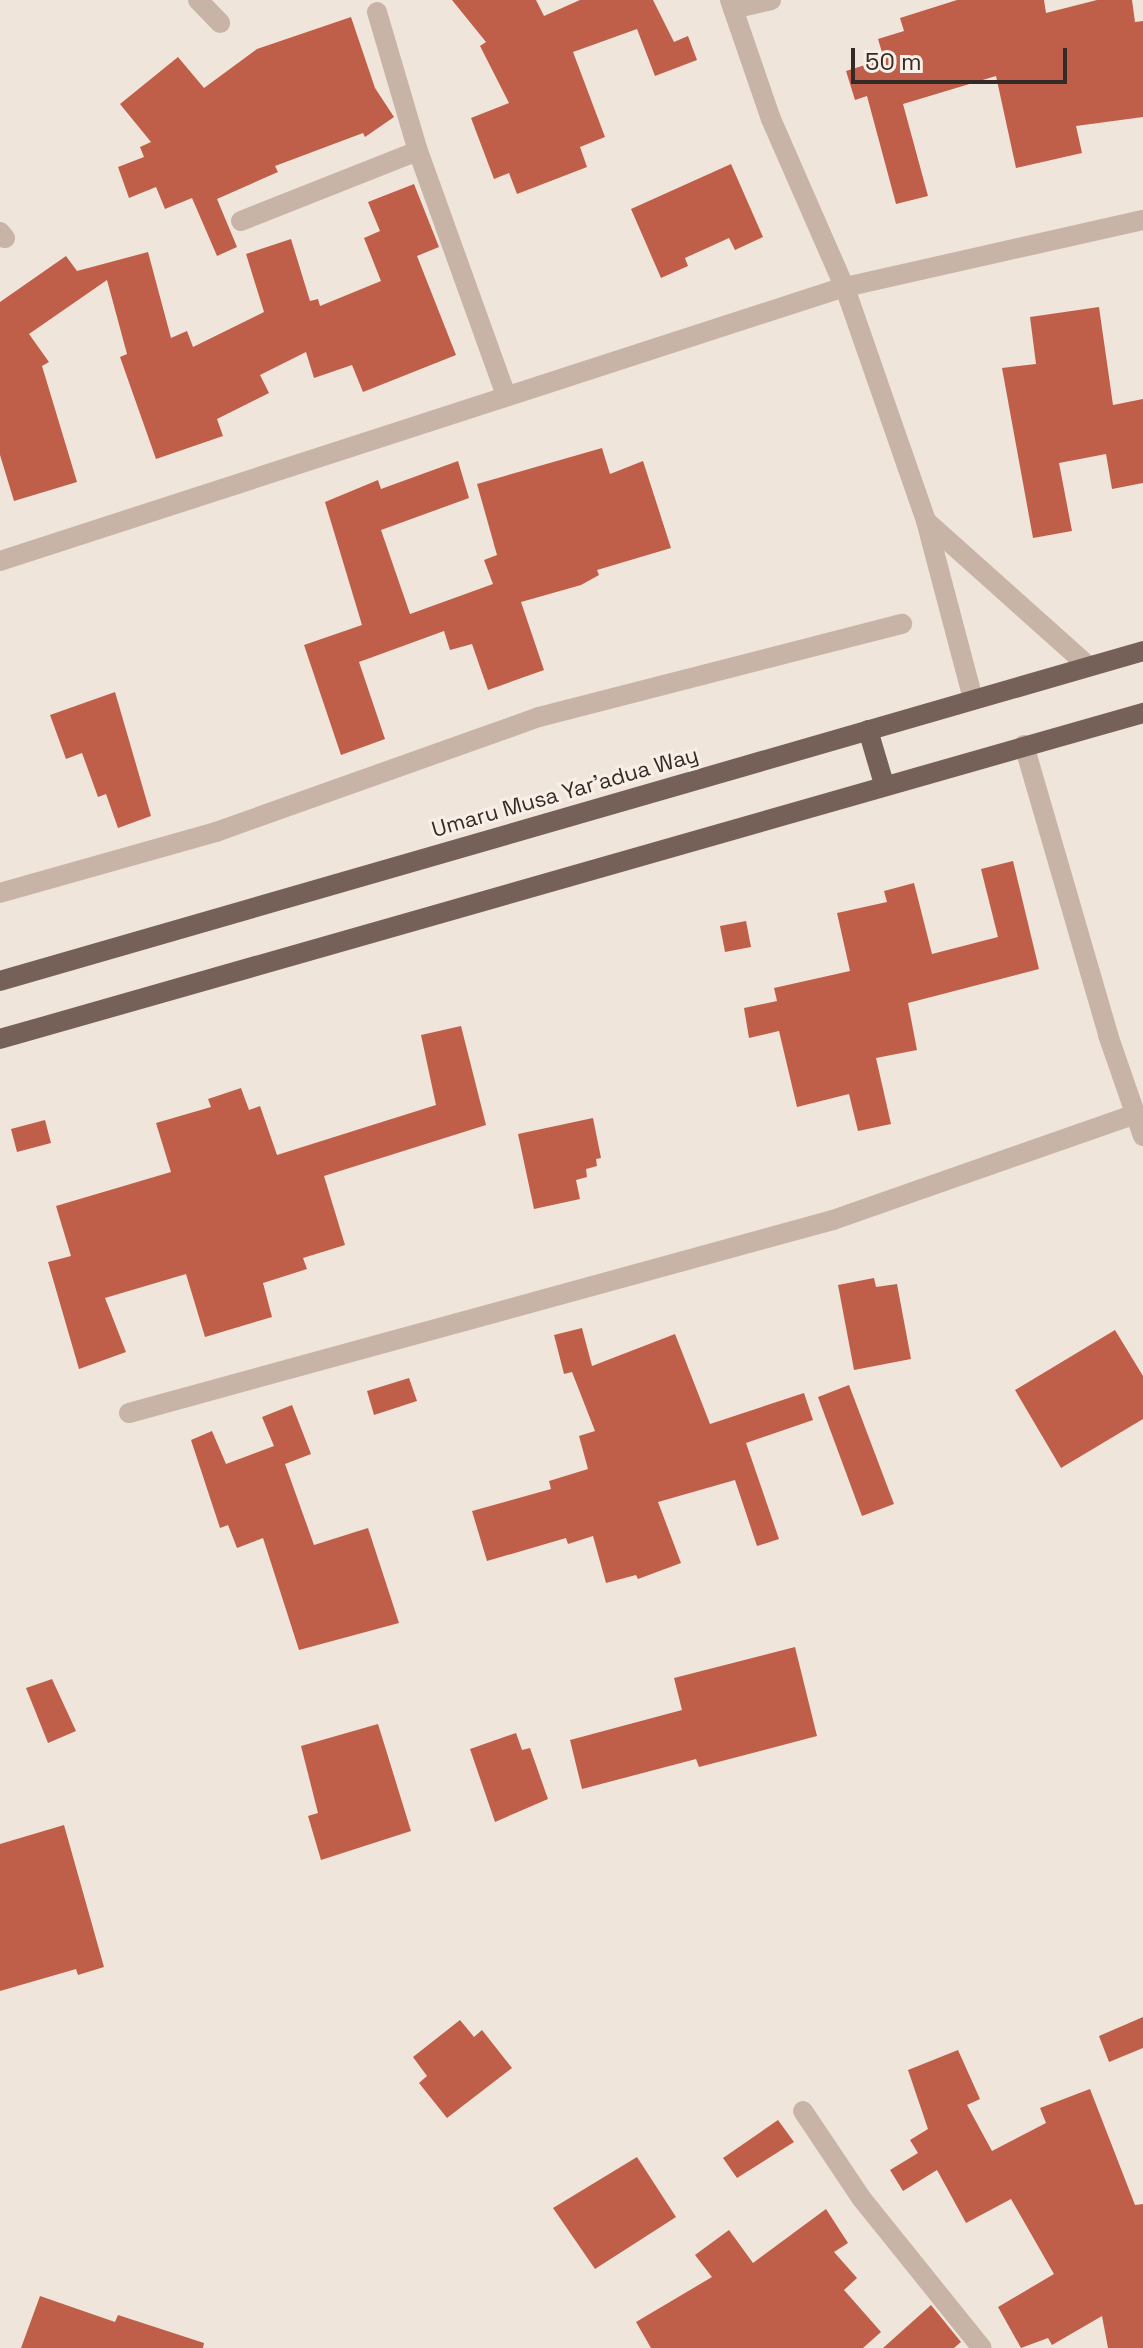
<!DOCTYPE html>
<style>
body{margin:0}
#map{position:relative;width:1143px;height:2348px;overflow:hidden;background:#f0e5db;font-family:"Space Grotesk",sans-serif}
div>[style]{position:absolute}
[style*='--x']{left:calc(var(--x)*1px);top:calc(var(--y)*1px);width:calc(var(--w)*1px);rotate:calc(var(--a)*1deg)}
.building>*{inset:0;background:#c05f49}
.minor>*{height:20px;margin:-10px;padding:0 10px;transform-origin:10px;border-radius:10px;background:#c8b4a7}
.tertiary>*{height:20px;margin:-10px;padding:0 10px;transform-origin:10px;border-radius:10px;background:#c8b4a7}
.primary>*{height:20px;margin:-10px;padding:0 10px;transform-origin:10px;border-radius:10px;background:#766159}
span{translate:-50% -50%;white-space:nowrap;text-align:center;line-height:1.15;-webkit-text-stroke:6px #f8efe7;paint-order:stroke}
.street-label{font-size:22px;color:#342b27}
.scale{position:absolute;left:851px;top:48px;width:216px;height:36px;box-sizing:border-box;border:4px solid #342b27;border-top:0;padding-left:10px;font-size:24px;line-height:28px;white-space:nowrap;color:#342b27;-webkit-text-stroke:6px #f8efe7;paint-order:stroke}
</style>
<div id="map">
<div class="building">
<div style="clip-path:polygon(452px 0,536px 0,544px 16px,580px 0,653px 0,674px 42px,688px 36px,697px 60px,655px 76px,637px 29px,573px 52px,605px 137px,580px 147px,587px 167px,517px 194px,509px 173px,494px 179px,471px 118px,509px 103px,480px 46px,486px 42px)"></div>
<div style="clip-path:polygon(957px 0,1044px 0,1046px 13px,1097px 0,1132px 0,1135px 22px,1143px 21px,1143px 117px,1076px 126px,1082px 153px,1016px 168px,996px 76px,903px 104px,928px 196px,896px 204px,867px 96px,855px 100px,846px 71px,884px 59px,878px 39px,904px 31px,900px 18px)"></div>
<div style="clip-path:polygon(351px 17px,375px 88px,394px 117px,365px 137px,363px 133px,275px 166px,278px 172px,217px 199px,237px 247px,217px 256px,192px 198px,165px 209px,156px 187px,129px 198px,118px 167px,144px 157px,140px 147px,151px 142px,120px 104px,178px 57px,204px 88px,257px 49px)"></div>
<div style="clip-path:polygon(731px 164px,763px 237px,735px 250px,729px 238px,685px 258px,688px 266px,661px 278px,631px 209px)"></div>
<div style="clip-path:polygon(414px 184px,439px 247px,417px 256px,456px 355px,363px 392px,352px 365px,314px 378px,306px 352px,260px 375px,269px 393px,217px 419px,223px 436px,156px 459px,120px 357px,127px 354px,107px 280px,29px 334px,49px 362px,42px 366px,77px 482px,14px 501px,0 455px,0 302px,66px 256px,77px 271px,148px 252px,171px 338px,187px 331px,193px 347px,264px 312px,246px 254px,291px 239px,310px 301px,318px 299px,320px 306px,381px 281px,364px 238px,380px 231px,368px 202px)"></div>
<div style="clip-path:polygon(1099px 307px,1113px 405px,1143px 399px,1143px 483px,1112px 489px,1106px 454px,1059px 463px,1072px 531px,1033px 538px,1002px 368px,1036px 364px,1030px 317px)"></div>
<div style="clip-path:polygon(602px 448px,610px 474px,643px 461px,671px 548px,597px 570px,599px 575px,581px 585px,521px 602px,544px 670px,488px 690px,472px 644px,450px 650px,444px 631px,359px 662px,385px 739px,341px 755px,304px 645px,362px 625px,325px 502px,378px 480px,381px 489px,458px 461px,469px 498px,381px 530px,410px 614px,493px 584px,484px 560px,497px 555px,477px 484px)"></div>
<div style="clip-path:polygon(115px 692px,151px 816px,118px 828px,106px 794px,98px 797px,82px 753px,66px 759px,50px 715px)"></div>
<div style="clip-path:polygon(1013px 861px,1039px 969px,908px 1003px,917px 1050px,876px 1058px,891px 1124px,858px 1131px,849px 1094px,797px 1107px,779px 1031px,749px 1038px,744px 1008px,777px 1001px,774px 988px,850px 971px,837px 913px,887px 902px,884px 891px,914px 883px,932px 954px,998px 937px,981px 869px)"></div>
<div style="clip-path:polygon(746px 921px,751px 947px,725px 952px,720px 926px)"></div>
<div style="clip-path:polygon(461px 1026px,486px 1125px,324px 1176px,345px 1245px,303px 1258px,307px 1269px,263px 1283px,272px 1317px,205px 1337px,186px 1274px,105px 1298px,126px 1352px,79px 1369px,48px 1262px,71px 1256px,56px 1206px,171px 1172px,156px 1123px,211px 1107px,208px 1099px,241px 1088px,249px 1110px,260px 1106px,277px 1155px,436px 1105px,421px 1035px)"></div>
<div style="clip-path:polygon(593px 1118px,601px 1158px,596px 1159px,597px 1166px,586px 1169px,587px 1177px,576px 1180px,580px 1199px,534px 1209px,518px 1134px)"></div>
<div style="clip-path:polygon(45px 1120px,51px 1143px,17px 1152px,11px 1129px)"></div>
<div style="clip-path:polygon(874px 1278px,876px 1287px,897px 1284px,911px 1359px,854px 1370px,838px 1285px)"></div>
<div style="clip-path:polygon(582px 1328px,592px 1366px,675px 1334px,710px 1424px,804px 1393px,813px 1420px,746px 1443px,779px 1539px,757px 1546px,735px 1480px,658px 1502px,681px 1563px,638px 1579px,636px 1575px,606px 1583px,593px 1536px,568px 1544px,566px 1538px,487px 1561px,472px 1511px,551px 1489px,549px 1481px,588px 1469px,579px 1436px,595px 1431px,572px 1372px,564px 1374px,554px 1335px)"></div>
<div style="clip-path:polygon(1115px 1330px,1143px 1376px,1143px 1419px,1061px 1468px,1015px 1390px)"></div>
<div style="clip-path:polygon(409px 1378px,417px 1401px,374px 1415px,367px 1391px)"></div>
<div style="clip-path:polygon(849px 1385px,894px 1504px,862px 1516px,818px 1397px)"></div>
<div style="clip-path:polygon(292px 1405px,311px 1454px,285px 1464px,314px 1545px,368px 1528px,399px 1623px,299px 1650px,263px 1538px,237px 1548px,228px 1525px,220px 1528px,191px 1440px,212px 1431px,226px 1464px,274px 1446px,262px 1417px)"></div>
<div style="clip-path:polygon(795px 1647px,817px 1736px,699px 1767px,696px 1759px,582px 1789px,570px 1740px,682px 1710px,674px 1678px)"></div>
<div style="clip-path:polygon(52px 1679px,76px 1731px,48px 1743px,26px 1688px)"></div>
<div style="clip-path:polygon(378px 1724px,411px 1831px,321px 1860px,308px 1816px,318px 1813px,301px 1746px)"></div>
<div style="clip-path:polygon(516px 1733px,522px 1750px,530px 1748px,548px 1799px,495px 1822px,470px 1749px)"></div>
<div style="clip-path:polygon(64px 1825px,104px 1967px,78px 1975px,76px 1969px,0 1991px,0 1844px)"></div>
<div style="clip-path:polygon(1143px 2017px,1143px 2048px,1109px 2062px,1099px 2036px)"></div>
<div style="clip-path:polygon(460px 2020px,474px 2037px,482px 2030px,512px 2068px,447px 2118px,419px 2083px,427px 2076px,413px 2057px)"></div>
<div style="clip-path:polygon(958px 2050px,980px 2099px,967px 2105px,992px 2151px,1046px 2123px,1040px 2108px,1090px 2089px,1135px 2205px,1143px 2204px,1143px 2348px,1108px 2348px,1102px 2316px,1052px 2345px,1048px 2338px,1021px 2348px,998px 2307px,1054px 2274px,1011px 2199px,966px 2223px,937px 2170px,903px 2191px,890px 2170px,918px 2153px,910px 2140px,928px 2129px,908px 2070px)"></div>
<div style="clip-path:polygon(778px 2120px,794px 2142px,737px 2178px,723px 2158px)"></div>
<div style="clip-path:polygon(637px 2157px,676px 2217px,595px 2269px,553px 2208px)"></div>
<div style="clip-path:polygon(826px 2209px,848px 2243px,834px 2252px,857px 2278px,844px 2290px,881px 2332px,863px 2348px,651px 2348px,636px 2322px,712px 2277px,695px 2255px,729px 2230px,753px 2263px)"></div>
<div style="clip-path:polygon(40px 2296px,115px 2322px,118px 2315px,204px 2343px,203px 2348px,21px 2348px)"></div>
<div style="clip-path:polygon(931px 2305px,961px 2342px,954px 2348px,883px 2348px)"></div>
</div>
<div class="minor">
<div style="--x:198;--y:0;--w:32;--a:46"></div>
<div style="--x:730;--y:0;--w:126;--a:71"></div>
<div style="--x:771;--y:119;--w:184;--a:66.4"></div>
<div style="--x:845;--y:288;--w:247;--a:70.8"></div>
<div style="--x:926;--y:521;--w:216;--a:41.8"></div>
<div style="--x:733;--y:9;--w:39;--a:-13"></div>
<div style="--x:377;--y:12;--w:145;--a:73.6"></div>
<div style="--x:418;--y:151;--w:259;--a:70.2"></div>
<div style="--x:241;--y:221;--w:190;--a:-21.6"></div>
<div style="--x:0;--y:232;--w:8;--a:50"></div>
<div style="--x:926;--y:521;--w:184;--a:75.2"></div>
<div style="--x:0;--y:561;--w:884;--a:-17.98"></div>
<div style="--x:841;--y:288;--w:310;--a:-12.7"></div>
<div style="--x:0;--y:893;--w:224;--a:-15.8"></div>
<div style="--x:216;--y:832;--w:343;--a:-19.6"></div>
<div style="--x:539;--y:717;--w:375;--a:-14.4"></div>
<div style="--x:129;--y:1413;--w:730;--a:-15.33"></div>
<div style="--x:833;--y:1220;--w:320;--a:-19.3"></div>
<div style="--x:803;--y:2111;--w:106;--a:56.2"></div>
<div style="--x:862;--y:2199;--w:191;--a:51.2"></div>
</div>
<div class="tertiary">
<div style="--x:1024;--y:745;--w:302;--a:73.8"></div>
<div style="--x:1108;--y:1035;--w:107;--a:70.9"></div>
</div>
<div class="primary">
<div style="--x:868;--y:730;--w:56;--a:73.5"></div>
<div style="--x:0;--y:981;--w:1190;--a:-16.1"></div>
<div style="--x:0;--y:1039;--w:1189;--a:-15.92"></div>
</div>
<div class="street-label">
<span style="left:565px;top:792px;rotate:-16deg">Umaru Musa Yar'adua Way</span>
</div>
<div class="scale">50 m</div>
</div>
